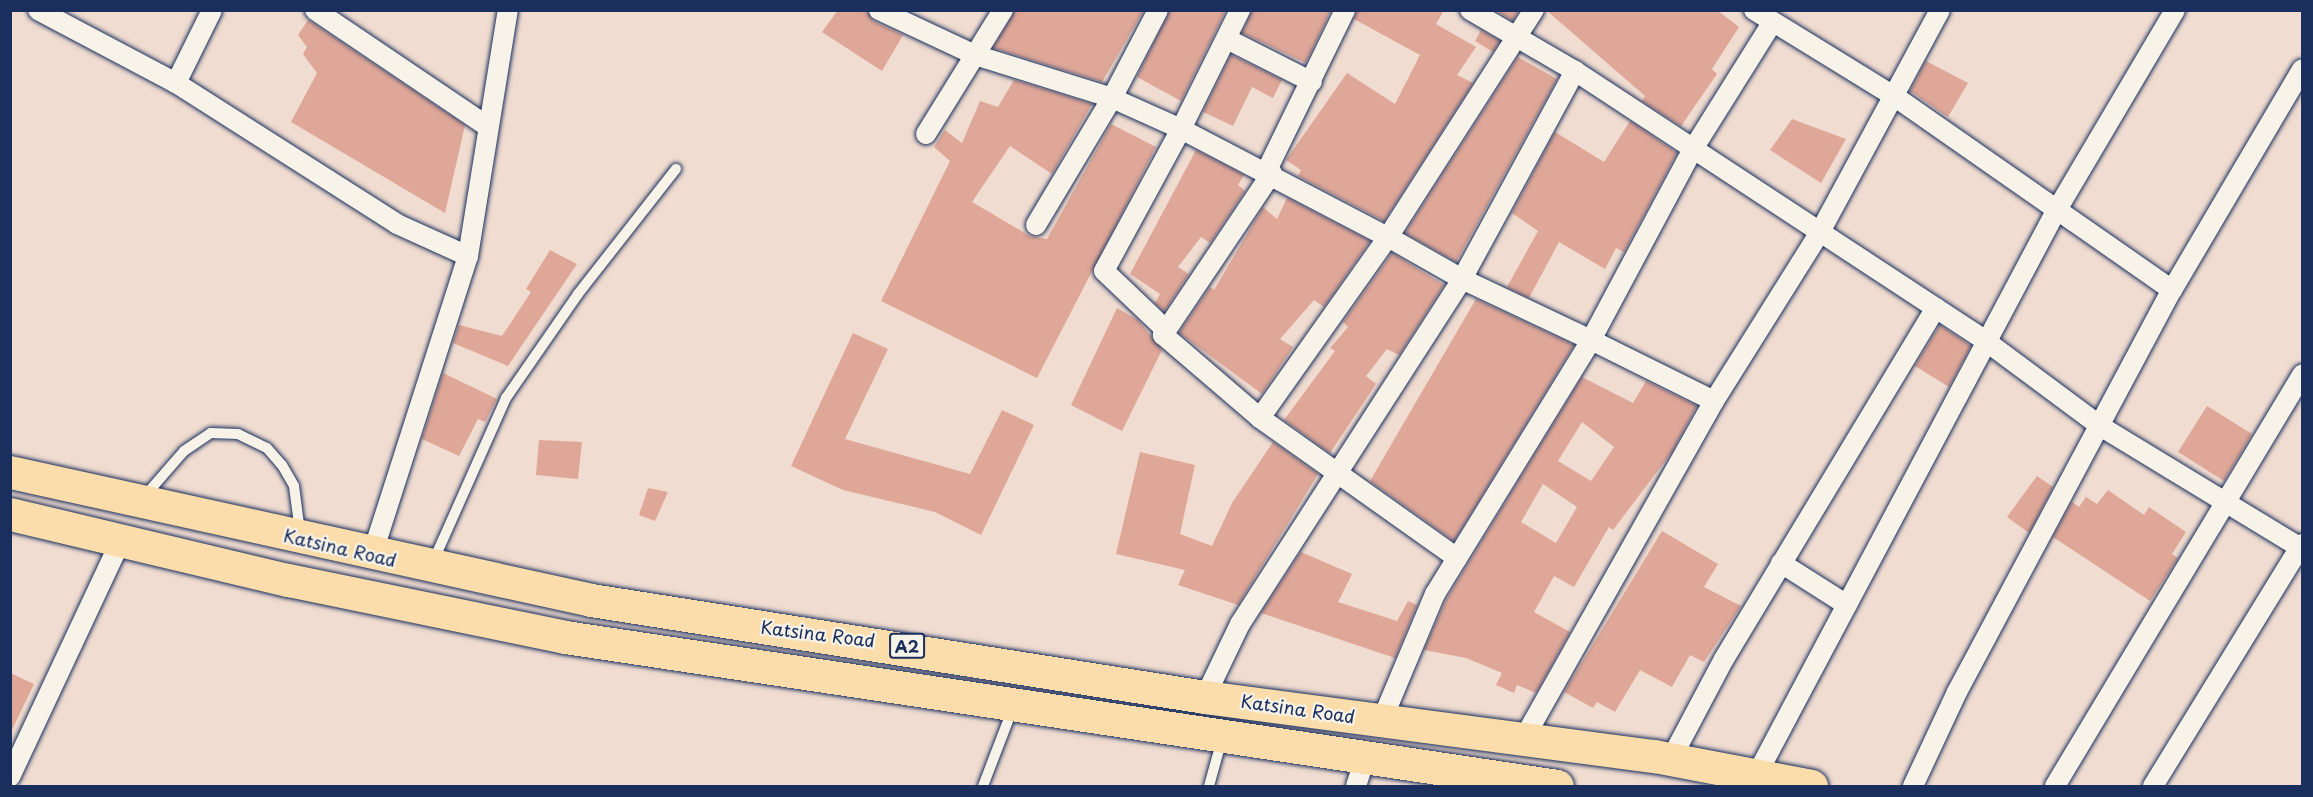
<!DOCTYPE html>
<style>
body{margin:0}
#map{position:relative;width:2313px;height:797px;overflow:hidden;background:#f0dcd0;font-family:"Playpen Sans",sans-serif}
div>[style]{position:absolute}
[style*='--x']{left:calc(var(--x)*1px);top:calc(var(--y)*1px);width:calc(var(--w)*1px);rotate:calc(var(--a)*1deg)}
.building>*{inset:0;background:#dfa798}
.roads{filter:drop-shadow(0 0 2px #1b2f5e) drop-shadow(0 0 2px #1b2f5e)}
.lane>*{height:10px;margin:-5px;padding:0 5px;transform-origin:5px;border-radius:5px;background:#f7f3e8}
.street>*{height:20px;margin:-10px;padding:0 10px;transform-origin:10px;border-radius:10px;background:#f7f3e8}
.highway>*{height:33px;margin:-16.5px;padding:0 16.5px;transform-origin:16.5px;border-radius:16.5px;background:#faddab}
span{translate:-50% -50%;white-space:nowrap;text-align:center;line-height:1.15;-webkit-text-stroke:4.5px #f7f3e8;paint-order:stroke}
.shield-label span{padding:2px 4px;background:#f7f3e8;border:2px solid;border-radius:4px;-webkit-text-stroke-width:0}
.shield-label{font-size:16px;color:#1b2f5e;font-weight:700}
.street-label{font-size:18px;color:#1b2f5e}
.frame{position:absolute;inset:0;border:12px solid #1b2f5e;pointer-events:none}
</style>
<div id="map">
<div class="building">
<div style="clip-path:polygon(838px 10px,867px 10px,873px 21px,903px 35px,882px 71px,822px 32px)"></div>
<div style="clip-path:polygon(1015px 10px,1144px 10px,1102px 82px,993px 48px)"></div>
<div style="clip-path:polygon(1170px 10px,1226px 10px,1181px 101px,1137px 77px)"></div>
<div style="clip-path:polygon(1252px 10px,1331px 10px,1306px 63px,1242px 33px)"></div>
<div style="clip-path:polygon(1357px 10px,1444px 10px,1436px 24px,1476px 47px,1457px 75px,1473px 83px,1384px 221px,1298px 176px,1301px 170px,1286px 160px,1347px 73px,1395px 104px,1420px 55px,1354px 19px)"></div>
<div style="clip-path:polygon(1495px 10px,1519px 10px,1513px 21px)"></div>
<div style="clip-path:polygon(1546px 10px,1717px 10px,1739px 27px,1712px 69px,1717px 74px,1681px 126px,1642px 101px,1645px 96px)"></div>
<div style="clip-path:polygon(308px 20px,465px 125px,445px 213px,291px 122px,317px 73px,303px 54px,307px 47px,298px 35px)"></div>
<div style="clip-path:polygon(1481px 30px,1500px 41px,1493px 52px,1475px 41px)"></div>
<div style="clip-path:polygon(1231px 55px,1282px 80px,1273px 98px,1252px 87px,1233px 126px,1203px 112px)"></div>
<div style="clip-path:polygon(1518px 57px,1557px 79px,1456px 262px,1405px 233px)"></div>
<div style="clip-path:polygon(1926px 61px,1968px 83px,1948px 117px,1910px 91px)"></div>
<div style="clip-path:polygon(1014px 80px,1092px 104px,1052px 174px,1010px 146px,972px 202px,1030px 236px,1047px 239px,1111px 124px,1156px 147px,1037px 378px,881px 301px,950px 161px,934px 147px,945px 130px,962px 143px,980px 101px,998px 107px)"></div>
<div style="clip-path:polygon(1792px 119px,1846px 139px,1821px 183px,1770px 150px)"></div>
<div style="clip-path:polygon(1630px 121px,1677px 153px,1624px 252px,1616px 248px,1605px 269px,1559px 242px,1529px 298px,1507px 287px,1538px 231px,1512px 213px,1555px 132px,1604px 162px)"></div>
<div style="clip-path:polygon(1196px 150px,1244px 175px,1238px 185px,1245px 191px,1210px 243px,1201px 237px,1178px 267px,1189px 274px,1164px 312px,1155px 303px,1160px 294px,1130px 274px)"></div>
<div style="clip-path:polygon(1287px 198px,1370px 241px,1324px 307px,1314px 300px,1280px 339px,1293px 347px,1262px 394px,1179px 333px,1210px 287px,1214px 290px,1263px 207px,1277px 219px)"></div>
<div style="clip-path:polygon(550px 250px,577px 264px,508px 366px,453px 343px,459px 325px,502px 336px,531px 292px,526px 289px)"></div>
<div style="clip-path:polygon(1392px 253px,1444px 285px,1399px 355px,1387px 349px,1366px 376px,1376px 384px,1330px 453px,1284px 420px,1335px 351px,1330px 348px,1348px 327px,1343px 322px)"></div>
<div style="clip-path:polygon(1476px 299px,1574px 345px,1454px 541px,1370px 481px)"></div>
<div style="clip-path:polygon(1117px 308px,1138px 320px,1162px 350px,1122px 431px,1071px 405px)"></div>
<div style="clip-path:polygon(1940px 325px,1971px 346px,1949px 387px,1915px 366px)"></div>
<div style="clip-path:polygon(853px 333px,888px 349px,845px 439px,970px 474px,1002px 410px,1034px 425px,981px 535px,935px 512px,843px 490px,791px 466px)"></div>
<div style="clip-path:polygon(443px 373px,497px 399px,485px 422px,478px 419px,459px 456px,422px 439px)"></div>
<div style="clip-path:polygon(evenodd,1582px 377px,1633px 403px,1646px 381px,1697px 406px,1672px 452px,1613px 530px,1609px 527px,1574px 587px,1554px 576px,1534px 612px,1570px 632px,1536px 693px,1517px 685px,1514px 693px,1496px 685px,1502px 673px,1466px 658px,1424px 650px,1446px 600px,1582px 377px,1582px 422px,1614px 447px,1591px 481px,1558px 461px,1582px 422px,1582px 377px,1543px 484px,1577px 507px,1556px 543px,1521px 522px,1543px 484px)"></div>
<div style="clip-path:polygon(2207px 406px,2252px 434px,2224px 481px,2178px 452px)"></div>
<div style="clip-path:polygon(539px 440px,582px 442px,578px 479px,536px 475px)"></div>
<div style="clip-path:polygon(1273px 442px,1318px 474px,1238px 605px,1178px 585px,1185px 570px,1116px 554px,1140px 452px,1195px 465px,1180px 534px,1212px 546px,1232px 503px)"></div>
<div style="clip-path:polygon(2037px 476px,2053px 487px,2029px 533px,2007px 517px)"></div>
<div style="clip-path:polygon(648px 488px,668px 492px,655px 521px,639px 515px)"></div>
<div style="clip-path:polygon(2108px 490px,2144px 515px,2149px 507px,2186px 532px,2172px 554px,2178px 558px,2150px 601px,2053px 537px,2072px 502px,2079px 507px,2086px 497px,2097px 504px)"></div>
<div style="clip-path:polygon(1662px 531px,1718px 564px,1704px 587px,1741px 606px,1704px 662px,1690px 655px,1672px 687px,1640px 670px,1615px 712px,1597px 702px,1593px 708px,1564px 692px)"></div>
<div style="clip-path:polygon(1301px 552px,1352px 574px,1338px 602px,1397px 621px,1408px 601px,1417px 605px,1395px 658px,1261px 613px)"></div>
<div style="clip-path:polygon(10px 673px,34px 684px,10px 734px)"></div>
</div>
<div class="roads">
<div class="lane">
<div style="--x:144;--y:497;--w:61;--a:-49"></div>
<div style="--x:184;--y:451;--w:32;--a:-34"></div>
<div style="--x:211;--y:433;--w:27;--a:2"></div>
<div style="--x:238;--y:434;--w:32;--a:26"></div>
<div style="--x:267;--y:448;--w:23;--a:49"></div>
<div style="--x:282;--y:465;--w:24;--a:60"></div>
<div style="--x:294;--y:486;--w:46;--a:82.6"></div>
<div style="--x:433;--y:562;--w:180;--a:-66"></div>
<div style="--x:506;--y:398;--w:126;--a:-55.3"></div>
<div style="--x:578;--y:294;--w:159;--a:-51.9"></div>
<div style="--x:983;--y:786;--w:84;--a:-69"></div>
<div style="--x:1209;--y:786;--w:49;--a:-74.5"></div>
</div>
<div class="street">
<div style="--x:38;--y:10;--w:156;--a:27.9"></div>
<div style="--x:176;--y:83;--w:262;--a:32.5"></div>
<div style="--x:397;--y:224;--w:78;--a:24.3"></div>
<div style="--x:315;--y:10;--w:207;--a:34"></div>
<div style="--x:879;--y:10;--w:106;--a:25.1"></div>
<div style="--x:975;--y:55;--w:144;--a:17.4"></div>
<div style="--x:1112;--y:98;--w:99;--a:-62.4"></div>
<div style="--x:1470;--y:10;--w:121;--a:30.2"></div>
<div style="--x:1575;--y:71;--w:493;--a:33.3"></div>
<div style="--x:1987;--y:342;--w:141;--a:36.6"></div>
<div style="--x:2100;--y:426;--w:237;--a:31.3"></div>
<div style="--x:1754;--y:10;--w:164;--a:31.6"></div>
<div style="--x:1894;--y:96;--w:339;--a:34.9"></div>
<div style="--x:1227;--y:39;--w:95;--a:26.8"></div>
<div style="--x:176;--y:83;--w:81;--a:-63.7"></div>
<div style="--x:926;--y:134;--w:146;--a:-58.2"></div>
<div style="--x:1267;--y:170;--w:178;--a:-64"></div>
<div style="--x:1036;--y:225;--w:148;--a:-59.1"></div>
<div style="--x:1112;--y:98;--w:76;--a:24.2"></div>
<div style="--x:1181;--y:129;--w:133;--a:-63.6"></div>
<div style="--x:1163;--y:335;--w:195;--a:-56.1"></div>
<div style="--x:1714;--y:401;--w:199;--a:-57.9"></div>
<div style="--x:1820;--y:232;--w:252;--a:-61.6"></div>
<div style="--x:1260;--y:418;--w:128;--a:-139.4"></div>
<div style="--x:1163;--y:335;--w:6;--a:-72"></div>
<div style="--x:1165;--y:329;--w:84;--a:-136.4"></div>
<div style="--x:1104;--y:271;--w:162;--a:-61.5"></div>
<div style="--x:1181;--y:129;--w:233;--a:27.6"></div>
<div style="--x:1388;--y:237;--w:222;--a:125.3"></div>
<div style="--x:1260;--y:418;--w:242;--a:35.4"></div>
<div style="--x:372;--y:555;--w:314;--a:-72.2"></div>
<div style="--x:468;--y:256;--w:249;--a:-80.8"></div>
<div style="--x:1781;--y:563;--w:78;--a:32.5"></div>
<div style="--x:1205;--y:697;--w:81;--a:-64.4"></div>
<div style="--x:1240;--y:624;--w:410;--a:-57.2"></div>
<div style="--x:1462;--y:279;--w:237;--a:-61.5"></div>
<div style="--x:1382;--y:720;--w:137;--a:-67.2"></div>
<div style="--x:1435;--y:594;--w:298;--a:-58.4"></div>
<div style="--x:1591;--y:340;--w:143;--a:-154.7"></div>
<div style="--x:1462;--y:279;--w:85;--a:-150.4"></div>
<div style="--x:1388;--y:237;--w:270;--a:-57.3"></div>
<div style="--x:1523;--y:740;--w:389;--a:-60.6"></div>
<div style="--x:1714;--y:401;--w:137;--a:-153.6"></div>
<div style="--x:1591;--y:340;--w:217;--a:-61.9"></div>
<div style="--x:1693;--y:149;--w:149;--a:-57.9"></div>
<div style="--x:1671;--y:759;--w:113;--a:-62.1"></div>
<div style="--x:1724;--y:659;--w:410;--a:-58.9"></div>
<div style="--x:1756;--y:776;--w:637;--a:-62.03"></div>
<div style="--x:2055;--y:213;--w:236;--a:-59.4"></div>
<div style="--x:10;--y:777;--w:259;--a:-64.9"></div>
<div style="--x:1356;--y:786;--w:32;--a:-72"></div>
<div style="--x:1913;--y:786;--w:104;--a:-64.9"></div>
<div style="--x:1957;--y:692;--w:456;--a:-61.9"></div>
<div style="--x:2172;--y:290;--w:256;--a:-59.5"></div>
<div style="--x:2055;--y:786;--w:480;--a:-59"></div>
<div style="--x:2153;--y:786;--w:284;--a:-58.4"></div>
</div>
<div class="highway">
<div style="--x:10;--y:472;--w:595;--a:12.42"></div>
<div style="--x:591;--y:600;--w:622;--a:8.98"></div>
<div style="--x:1205;--y:697;--w:453;--a:7.5"></div>
<div style="--x:1654;--y:756;--w:160;--a:10.8"></div>
<div style="--x:10;--y:514;--w:286;--a:13.4"></div>
<div style="--x:288;--y:580;--w:283;--a:11.6"></div>
<div style="--x:565;--y:637;--w:1003;--a:8.54"></div>
</div>
</div>
<div class="shield-label">
<span style="left:907px;top:646px">A2</span>
</div>
<div class="street-label">
<span style="left:340px;top:548px;rotate:13deg">Katsina Road</span>
<span style="left:818px;top:634px;rotate:7deg">Katsina Road</span>
<span style="left:1298px;top:709px;rotate:8deg">Katsina Road</span>
</div>
<div class="frame"></div>
</div>
